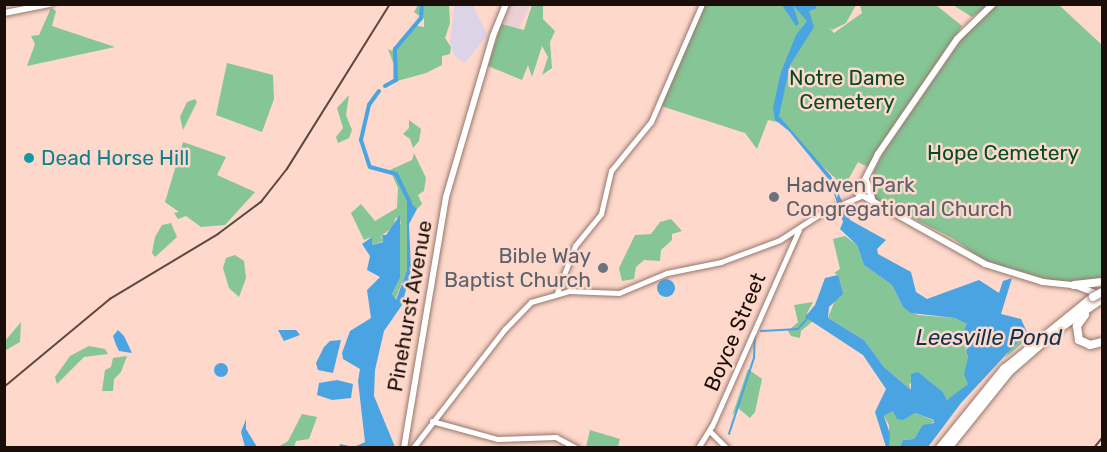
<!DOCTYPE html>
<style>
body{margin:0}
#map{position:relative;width:1107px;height:452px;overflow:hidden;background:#fdd8cb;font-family:Rubik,sans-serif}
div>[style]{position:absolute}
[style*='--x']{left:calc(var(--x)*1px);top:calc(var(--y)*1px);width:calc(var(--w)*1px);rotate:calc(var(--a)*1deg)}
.commercial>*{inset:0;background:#ead0d3}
.industrial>*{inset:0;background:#dcd3e8}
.green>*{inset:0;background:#85c596}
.water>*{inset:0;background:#4aa4e2}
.round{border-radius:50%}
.stream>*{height:1.5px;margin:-0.75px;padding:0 0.75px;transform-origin:0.75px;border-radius:0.75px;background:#4aa4e2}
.river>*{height:4px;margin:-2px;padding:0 2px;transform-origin:2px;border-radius:2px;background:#4aa4e2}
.roads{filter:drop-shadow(0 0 2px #98766b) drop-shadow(0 0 2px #98766b)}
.minor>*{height:4.5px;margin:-2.25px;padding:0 2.25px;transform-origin:2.25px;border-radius:2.25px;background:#fff}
.major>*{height:6px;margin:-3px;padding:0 3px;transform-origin:3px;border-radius:3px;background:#fff}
.highway>*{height:8px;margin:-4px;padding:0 4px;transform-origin:4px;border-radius:4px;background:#fff}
.rail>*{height:1.5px;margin:-0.75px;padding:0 0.75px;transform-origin:0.75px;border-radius:0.75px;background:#5c4841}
.bridges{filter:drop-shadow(0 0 2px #98766b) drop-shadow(0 0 2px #98766b)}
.highway-bridge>*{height:8px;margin:-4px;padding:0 4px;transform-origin:4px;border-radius:4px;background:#fff}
.dots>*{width:16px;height:16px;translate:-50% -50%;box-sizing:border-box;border:3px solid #fdd8cb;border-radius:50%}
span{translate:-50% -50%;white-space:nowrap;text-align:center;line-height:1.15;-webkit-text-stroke:5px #fdd8cb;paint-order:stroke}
.park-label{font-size:21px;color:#044c24}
.culture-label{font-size:21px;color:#0d838f}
.left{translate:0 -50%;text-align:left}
.worship-label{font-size:21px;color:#5b616d}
.right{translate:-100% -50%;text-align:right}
.street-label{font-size:21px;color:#1a0e09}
.water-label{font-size:22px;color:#0d334d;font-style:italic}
.frame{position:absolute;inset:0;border:6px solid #1a0e09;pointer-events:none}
</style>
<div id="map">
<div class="commercial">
<div style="clip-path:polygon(510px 5px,530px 5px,518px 30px,501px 24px)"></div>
</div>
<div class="industrial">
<div style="clip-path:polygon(455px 5px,473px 5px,487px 35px,465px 63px,454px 55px,450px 41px)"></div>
</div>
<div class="green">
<div style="clip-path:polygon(812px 4px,856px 5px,846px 23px,832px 30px,828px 27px,834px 33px,862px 13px,860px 5px,936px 5px,962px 26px,868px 167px,858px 162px,848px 180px,837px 180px,808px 152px,779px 116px,777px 122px,768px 120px,757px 149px,745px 133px,658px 105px,704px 5px)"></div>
<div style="clip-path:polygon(418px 5px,449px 5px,450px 23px,445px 38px,451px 47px,450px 54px,442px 56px,442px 65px,426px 73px,397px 81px,393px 78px,394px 65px,388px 49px,392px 51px,413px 25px,424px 27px,424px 19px,414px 12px)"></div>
<div style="clip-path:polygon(532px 5px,543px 6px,543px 19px,555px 31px,550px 42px,552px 68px,542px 75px,548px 57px,542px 46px,532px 77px,528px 65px,522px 80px,488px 66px,501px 24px,524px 30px)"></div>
<div style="clip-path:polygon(953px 5px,988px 5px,972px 17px)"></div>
<div style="clip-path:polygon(997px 5px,1059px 5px,1102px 45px,1102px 278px,1084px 283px,1050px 280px,985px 261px,952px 238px,875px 199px,869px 181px,883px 153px,970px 27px)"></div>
<div style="clip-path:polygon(51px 8px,56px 11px,52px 26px,115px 47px,27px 66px,35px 44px,31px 36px,39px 35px)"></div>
<div style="clip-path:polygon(227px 63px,273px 75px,274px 99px,262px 132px,216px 115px)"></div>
<div style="clip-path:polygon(349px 95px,346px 115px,352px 130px,349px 138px,338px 143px,336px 137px,343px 128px,337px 108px)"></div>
<div style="clip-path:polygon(195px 99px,197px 102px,183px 130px,180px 117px,187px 102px)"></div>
<div style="clip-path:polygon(409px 120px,421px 129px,419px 141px,413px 148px,410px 139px,403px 134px,409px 128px)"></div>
<div style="clip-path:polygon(183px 142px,226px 157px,217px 175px,255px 192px,225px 225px,201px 227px,186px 216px,178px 219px,174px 213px,179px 212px,165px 202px)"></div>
<div style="clip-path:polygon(414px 153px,426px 178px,424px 191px,418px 195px,422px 204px,417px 209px,412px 205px,407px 215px,407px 270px,395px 300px,392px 294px,400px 278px,397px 231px,401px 222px,396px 217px,393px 227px,381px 236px,383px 241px,372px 245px,371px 237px,364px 240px,351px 213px,361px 204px,375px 221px,397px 208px,398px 188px,390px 170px,412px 160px)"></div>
<div style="clip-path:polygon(671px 219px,682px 231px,672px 234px,672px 240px,661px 250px,660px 261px,644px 260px,636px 267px,634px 279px,622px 281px,619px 268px,635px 235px,651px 234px,660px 222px)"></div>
<div style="clip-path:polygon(171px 223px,177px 237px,155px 257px,152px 253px,155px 237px,162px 225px)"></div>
<div style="clip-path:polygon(845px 236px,857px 245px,864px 265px,892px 285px,903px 307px,918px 315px,955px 318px,967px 324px,963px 342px,968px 358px,968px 384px,956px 395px,947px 400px,943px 392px,924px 377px,909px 384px,911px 390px,884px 367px,864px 340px,828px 318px,835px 300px,838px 275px,834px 273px,840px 269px,833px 239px)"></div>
<div style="clip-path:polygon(235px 255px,244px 261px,246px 278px,239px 297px,229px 288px,223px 268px,226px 258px)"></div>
<div style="clip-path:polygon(813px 302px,807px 313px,813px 321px,801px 331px,800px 338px,791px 336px,788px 331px,798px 322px,794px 305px)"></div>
<div style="clip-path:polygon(21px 322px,20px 342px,6px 350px,5px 341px)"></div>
<div style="clip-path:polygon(1027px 332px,1026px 340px,1005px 358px,1012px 346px)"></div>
<div style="clip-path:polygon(89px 346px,105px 349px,108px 354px,84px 357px,57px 384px,55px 377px,70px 356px)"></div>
<div style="clip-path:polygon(127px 356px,121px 372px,114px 379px,113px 391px,102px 391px,105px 370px,111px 367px,113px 358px)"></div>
<div style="clip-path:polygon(748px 369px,762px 379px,755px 412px,750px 418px,738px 408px,732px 416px)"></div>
<div style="clip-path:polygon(893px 411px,908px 417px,915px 413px,935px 421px,920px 430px,914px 439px,903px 440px,900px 447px,889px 447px,889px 425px,884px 416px)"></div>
<div style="clip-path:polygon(302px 414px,317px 417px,309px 439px,296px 441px,294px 447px,278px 447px,288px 441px)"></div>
<div style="clip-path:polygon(590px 430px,620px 439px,618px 447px,586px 447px)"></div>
</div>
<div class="water">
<div style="clip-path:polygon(782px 5px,814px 5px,817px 8px,809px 11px,814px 27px,790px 65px,779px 116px,831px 176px,850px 220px,886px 240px,877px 249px,878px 254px,911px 272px,916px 292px,927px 299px,979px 280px,999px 293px,1003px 281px,1012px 278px,1001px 314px,1021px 319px,1027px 332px,961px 403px,928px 447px,900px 447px,903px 440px,914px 439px,923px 425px,934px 423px,934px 420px,915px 413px,903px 420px,897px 419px,893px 411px,884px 416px,890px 434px,889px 447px,886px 447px,875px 412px,886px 389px,863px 355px,805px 317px,815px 305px,825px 278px,838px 275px,843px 294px,829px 307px,828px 318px,864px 340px,884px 367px,911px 390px,911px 374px,918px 372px,943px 392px,947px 400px,968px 384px,964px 374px,968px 358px,962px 335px,967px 324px,955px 318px,911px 313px,903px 307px,892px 285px,864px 265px,857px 245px,840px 229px,843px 222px,830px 181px,789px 131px,775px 120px,773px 108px,781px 72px,796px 35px,807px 21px,793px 5px,799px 24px,796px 26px)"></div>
<div style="clip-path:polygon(407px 199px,417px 209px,409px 224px,411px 270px,402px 305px,384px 331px,375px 370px,374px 396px,395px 447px,339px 447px,340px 444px,354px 447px,365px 442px,358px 381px,360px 369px,343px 359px,342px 353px,350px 331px,371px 318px,367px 290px,380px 277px,367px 270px,370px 256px,362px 244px,372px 237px,372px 245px,383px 242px,382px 235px,386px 235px,400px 215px,400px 278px,392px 294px,396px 300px,407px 270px)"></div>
<div class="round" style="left:657px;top:279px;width:18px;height:18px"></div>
<div style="clip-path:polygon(118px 330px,124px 336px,132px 353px,119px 351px,116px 345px,113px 336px)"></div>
<div style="clip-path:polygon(278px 330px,296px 330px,300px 335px,284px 341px)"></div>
<div style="clip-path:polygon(341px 340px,333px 373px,318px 370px,316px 363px,324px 347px,330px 341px)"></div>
<div class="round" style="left:214px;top:363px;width:14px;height:14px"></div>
<div style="clip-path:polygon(337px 380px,353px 384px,351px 398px,332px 400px,317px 395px,319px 383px)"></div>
<div style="clip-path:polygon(246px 419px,246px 429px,257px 447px,245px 447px,241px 432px)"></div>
</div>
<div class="stream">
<div style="--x:761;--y:331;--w:37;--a:-3"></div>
<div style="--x:798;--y:329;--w:13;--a:-48"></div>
<div style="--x:729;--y:434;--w:80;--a:-71.8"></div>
<div style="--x:754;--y:358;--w:23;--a:-88"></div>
</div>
<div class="river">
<div style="--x:385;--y:86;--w:13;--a:-29"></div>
<div style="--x:396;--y:80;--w:31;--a:-92"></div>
<div style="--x:395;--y:49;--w:40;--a:-50"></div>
<div style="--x:421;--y:18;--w:14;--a:-86"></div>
<div style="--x:379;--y:91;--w:17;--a:126"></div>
<div style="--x:369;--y:105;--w:36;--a:103"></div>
<div style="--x:361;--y:140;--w:28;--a:72"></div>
<div style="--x:370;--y:167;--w:27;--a:15"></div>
<div style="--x:396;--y:174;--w:32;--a:64"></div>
<div style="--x:401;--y:297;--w:22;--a:-72"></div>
</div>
<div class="roads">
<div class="minor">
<div style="--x:557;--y:293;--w:50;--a:-69"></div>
<div style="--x:575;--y:246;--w:41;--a:-50.9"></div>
<div style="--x:601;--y:214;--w:44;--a:-76.9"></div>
<div style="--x:611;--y:171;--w:63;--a:-50.8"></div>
<div style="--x:651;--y:122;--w:129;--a:-66.6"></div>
<div style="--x:432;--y:421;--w:68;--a:15.3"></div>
<div style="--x:498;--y:439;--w:58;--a:-2"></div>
<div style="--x:556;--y:437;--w:24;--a:28"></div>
<div style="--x:710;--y:431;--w:24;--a:45"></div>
<div style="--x:413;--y:448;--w:150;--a:-52.3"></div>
<div style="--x:505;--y:329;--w:37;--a:-46"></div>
<div style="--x:531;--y:302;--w:40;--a:-16"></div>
<div style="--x:569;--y:291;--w:50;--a:2.3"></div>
<div style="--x:619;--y:293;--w:52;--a:-22.6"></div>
<div style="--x:667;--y:273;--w:55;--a:-11.5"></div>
<div style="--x:721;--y:262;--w:63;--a:-20.4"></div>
<div style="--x:780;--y:240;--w:48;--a:-33"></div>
<div style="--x:820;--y:214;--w:45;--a:-23.7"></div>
<div style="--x:698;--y:448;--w:26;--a:-58"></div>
<div style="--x:712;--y:426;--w:214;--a:-66.1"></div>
</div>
<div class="major">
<div style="--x:993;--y:4;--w:50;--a:135.8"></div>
<div style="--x:957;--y:39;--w:140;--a:124.5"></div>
<div style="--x:878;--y:154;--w:44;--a:117.1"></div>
<div style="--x:858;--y:193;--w:145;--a:29.2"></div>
<div style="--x:985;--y:264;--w:61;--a:17.2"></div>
<div style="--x:1043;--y:282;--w:31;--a:6"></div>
<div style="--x:1074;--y:285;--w:28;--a:21"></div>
<div style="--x:4;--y:13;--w:47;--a:-11.1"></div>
<div style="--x:866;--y:180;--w:22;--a:72"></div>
<div style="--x:404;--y:448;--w:254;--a:-80.5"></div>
<div style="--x:446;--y:197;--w:168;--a:-73.7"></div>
<div style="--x:493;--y:36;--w:35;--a:-68"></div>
</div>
<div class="highway">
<div style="--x:1074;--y:285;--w:28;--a:-6"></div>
<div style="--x:1085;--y:315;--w:14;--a:126"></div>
<div style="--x:1077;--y:326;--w:14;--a:82"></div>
<div style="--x:1079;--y:340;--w:12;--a:24"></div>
<div style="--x:1090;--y:345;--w:12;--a:-14"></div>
<div style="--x:940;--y:448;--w:102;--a:-51"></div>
<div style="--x:1004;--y:369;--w:114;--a:-39"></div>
<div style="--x:948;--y:448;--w:99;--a:-51.2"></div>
<div style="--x:1010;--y:371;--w:62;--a:-41.1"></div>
<div style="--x:1057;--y:330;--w:55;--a:-34.6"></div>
</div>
</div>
<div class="rail">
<div style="--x:4;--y:387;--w:138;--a:-39.7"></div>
<div style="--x:110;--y:299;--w:126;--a:-31"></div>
<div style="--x:218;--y:234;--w:54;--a:-36.7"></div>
<div style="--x:261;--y:202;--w:42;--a:-51.8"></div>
<div style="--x:287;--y:169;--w:195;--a:-58"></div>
<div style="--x:1094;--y:448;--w:13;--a:-51"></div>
</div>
<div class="bridges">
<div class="highway-bridge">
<div style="--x:1093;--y:297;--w:10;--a:-29"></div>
</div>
</div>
<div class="dots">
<div style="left:29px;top:158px;background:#0f9aa8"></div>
<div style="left:774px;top:197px;background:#6b7280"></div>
<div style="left:603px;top:268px;background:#6b7280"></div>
</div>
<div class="park-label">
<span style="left:847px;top:90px">Notre Dame<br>Cemetery</span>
<span style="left:1003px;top:153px">Hope Cemetery</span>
</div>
<div class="culture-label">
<span class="left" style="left:41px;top:158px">Dead Horse Hill</span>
</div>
<div class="worship-label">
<span class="left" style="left:786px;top:197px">Hadwen Park<br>Congregational Church</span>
<span class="right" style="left:591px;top:268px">Bible Way<br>Baptist Church</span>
</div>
<div class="street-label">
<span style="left:410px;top:306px;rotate:-80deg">Pinehurst Avenue</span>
<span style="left:735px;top:332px;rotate:-67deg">Boyce Street</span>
</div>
<div class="water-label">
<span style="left:989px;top:338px">Leesville Pond</span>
</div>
<div class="frame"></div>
</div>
